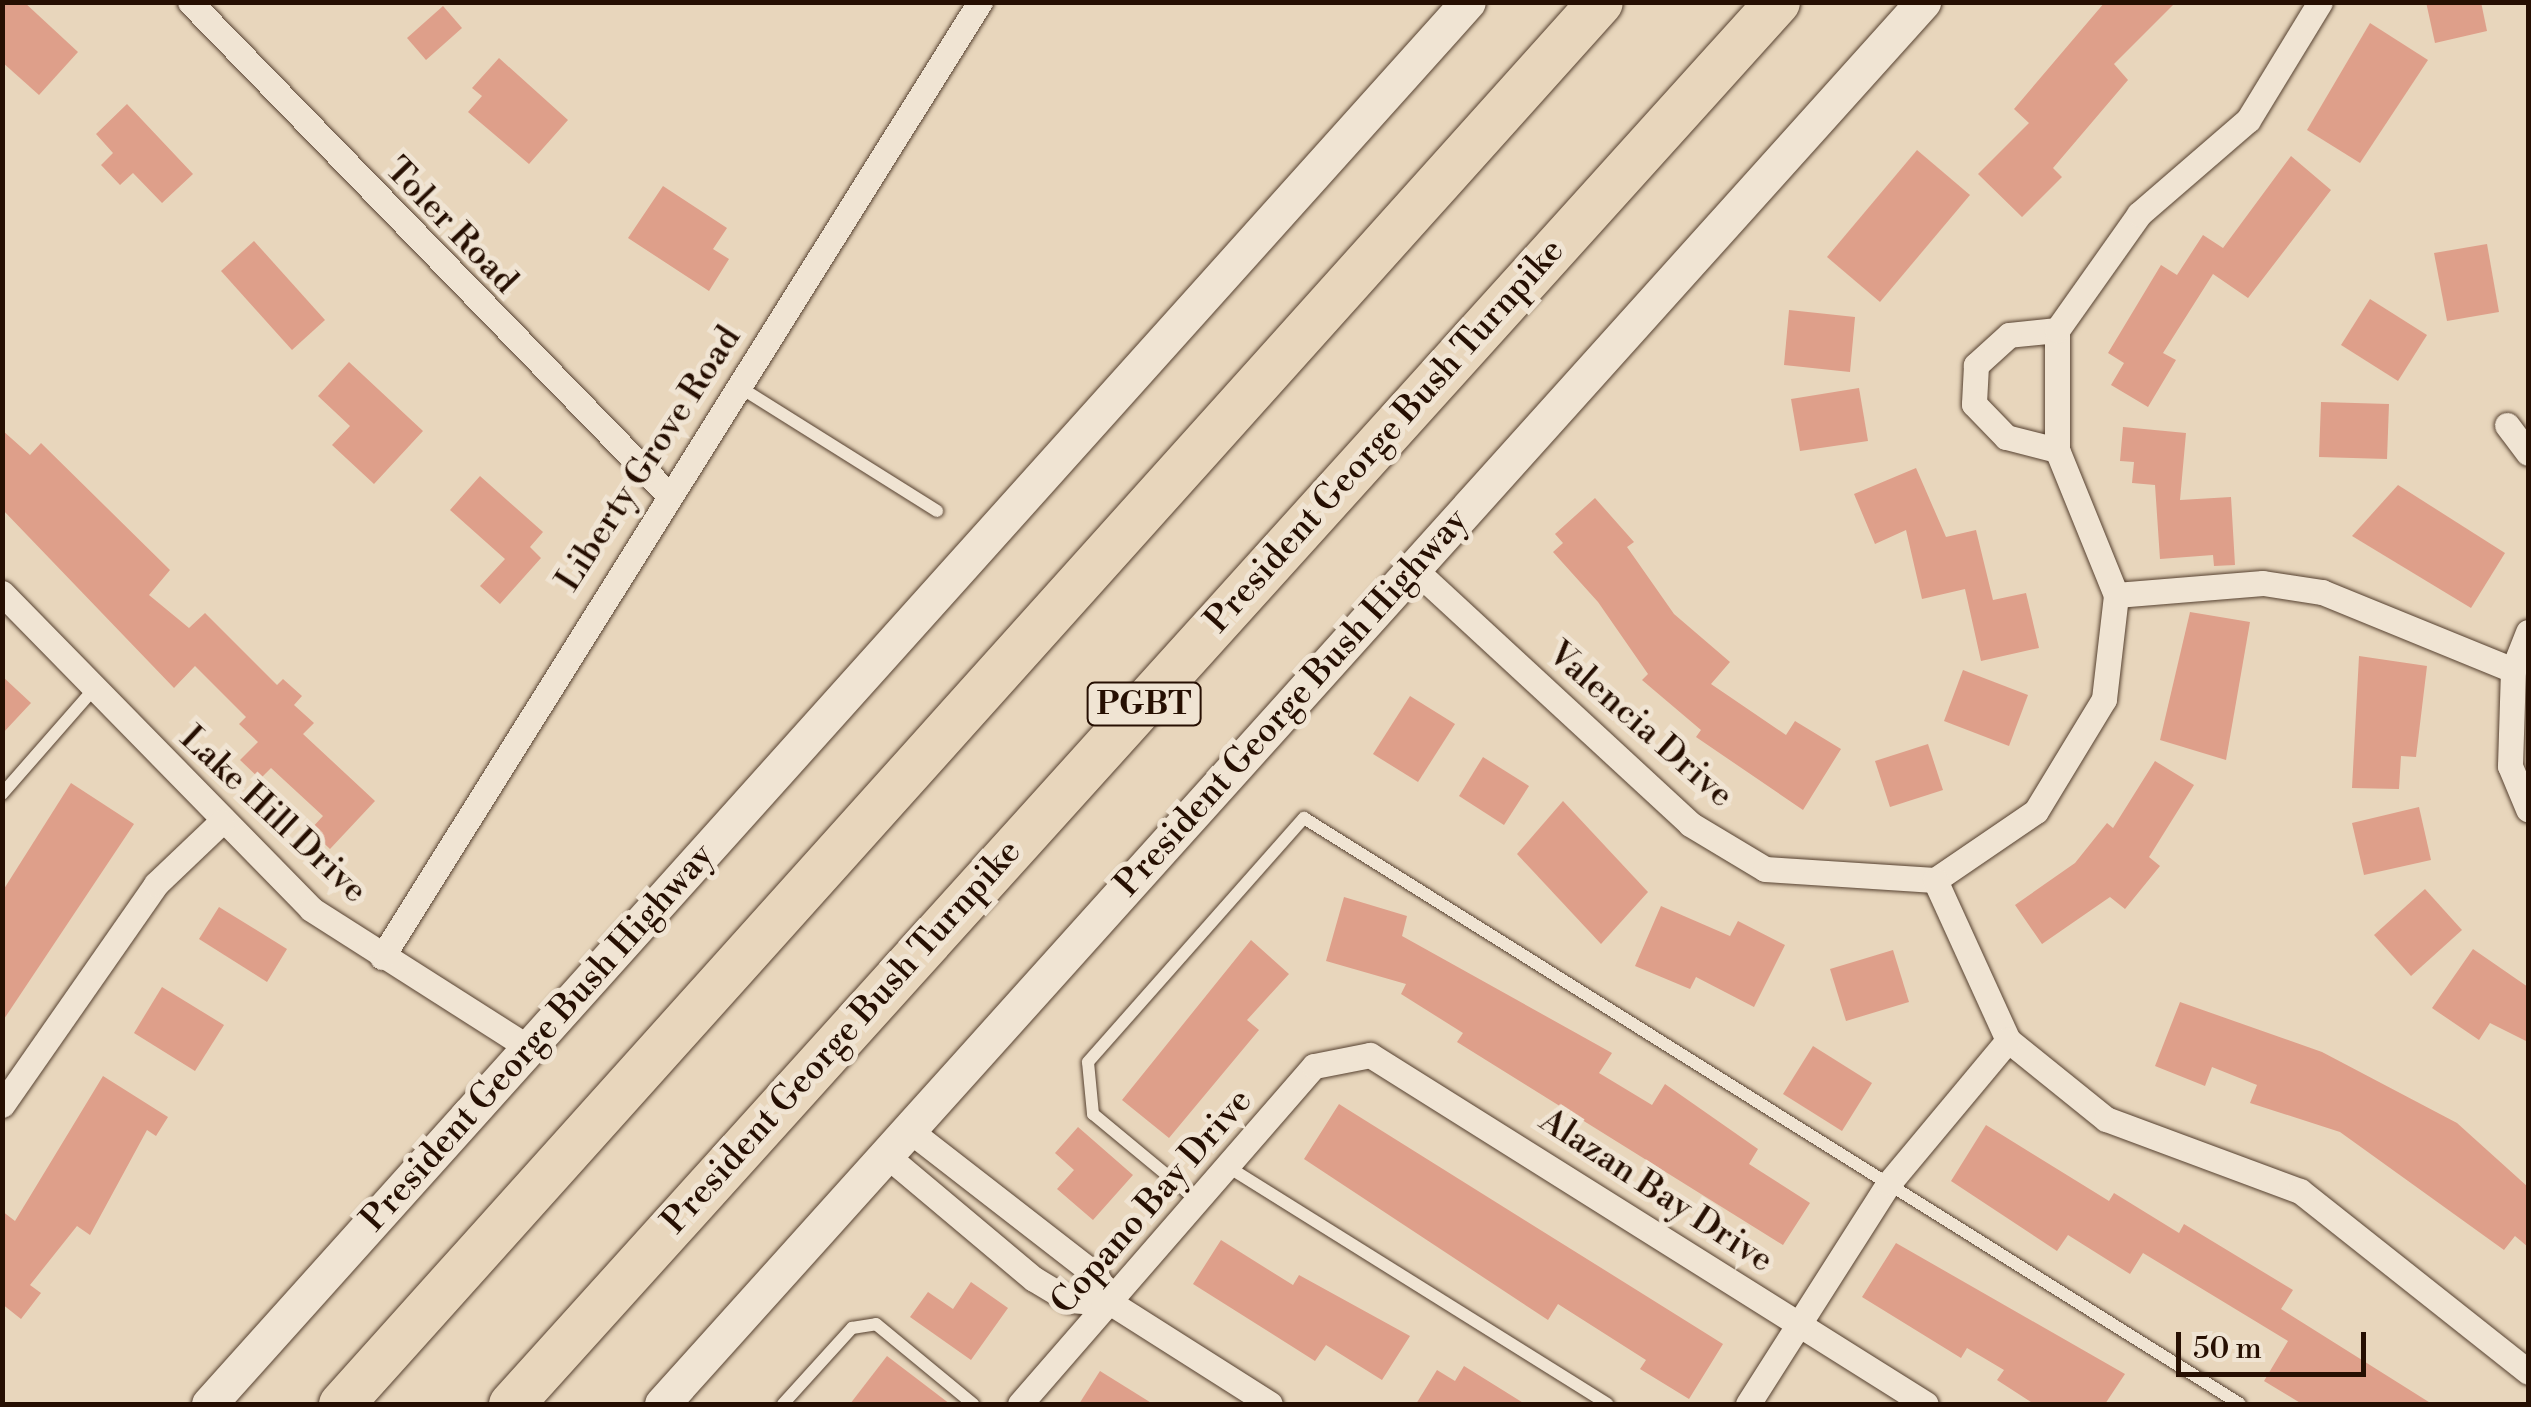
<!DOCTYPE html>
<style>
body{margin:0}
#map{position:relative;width:2531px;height:1407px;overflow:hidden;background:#e8d6bc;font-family:"Libre Bodoni",serif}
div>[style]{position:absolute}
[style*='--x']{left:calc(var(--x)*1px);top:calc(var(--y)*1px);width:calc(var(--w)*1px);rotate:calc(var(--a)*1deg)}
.building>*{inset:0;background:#de9f8a}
.roads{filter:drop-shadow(0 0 2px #564130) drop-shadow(0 0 2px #564130)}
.service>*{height:12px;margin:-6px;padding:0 6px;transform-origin:6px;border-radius:6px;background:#f0e4d3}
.minor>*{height:25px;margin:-12.5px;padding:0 12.5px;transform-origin:12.5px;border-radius:12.5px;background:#f0e4d3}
.secondary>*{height:35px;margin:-17.5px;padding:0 17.5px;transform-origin:17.5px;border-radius:17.5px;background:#f0e4d3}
.motorway>*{height:45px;margin:-22.5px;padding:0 22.5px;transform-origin:22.5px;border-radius:22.5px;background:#e8d6bc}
span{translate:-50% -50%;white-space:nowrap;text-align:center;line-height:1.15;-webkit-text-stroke:10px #f0e4d3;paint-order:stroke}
.shield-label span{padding:2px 8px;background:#f0e4d3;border:2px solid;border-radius:8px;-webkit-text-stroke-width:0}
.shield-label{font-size:32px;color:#260f02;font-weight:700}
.street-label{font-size:35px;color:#260f02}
.frame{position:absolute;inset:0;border:5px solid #260f02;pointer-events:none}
.scale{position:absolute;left:2176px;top:1332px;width:190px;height:45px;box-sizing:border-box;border:5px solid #260f02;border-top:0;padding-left:12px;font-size:30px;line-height:35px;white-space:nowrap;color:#260f02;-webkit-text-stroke:8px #f0e4d3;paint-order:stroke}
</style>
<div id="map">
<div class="building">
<div style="clip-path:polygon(2px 2px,24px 2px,78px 52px,39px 95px,2px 62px)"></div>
<div style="clip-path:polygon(2105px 2px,2176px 2px,2114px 64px,2128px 80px,2053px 168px,2062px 177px,2022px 217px,1978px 174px,2029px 123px,2014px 109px)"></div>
<div style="clip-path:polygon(2426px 2px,2481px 2px,2487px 31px,2435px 43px)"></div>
<div style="clip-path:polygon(443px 6px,462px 28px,426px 60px,407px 38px)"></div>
<div style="clip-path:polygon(2370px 23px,2428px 60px,2360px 163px,2307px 130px)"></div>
<div style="clip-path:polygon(499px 58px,568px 120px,529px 164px,468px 112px,482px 96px,472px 88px)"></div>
<div style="clip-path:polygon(127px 104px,193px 174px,162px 203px,133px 173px,120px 185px,101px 165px,113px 153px,96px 134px)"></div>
<div style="clip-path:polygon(1917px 150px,1970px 195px,1880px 302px,1827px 257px)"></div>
<div style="clip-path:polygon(2291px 156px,2331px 190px,2248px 298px,2213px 274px,2163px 353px,2176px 360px,2148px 407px,2111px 385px,2124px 363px,2108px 353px,2161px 265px,2177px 275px,2203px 235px,2223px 248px)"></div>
<div style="clip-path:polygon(663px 186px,727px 228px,713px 249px,729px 259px,709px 291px,628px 238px)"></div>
<div style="clip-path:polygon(254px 241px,325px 320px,292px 350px,221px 271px)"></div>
<div style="clip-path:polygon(2487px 244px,2499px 312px,2447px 321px,2434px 253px)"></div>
<div style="clip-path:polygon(2370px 299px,2427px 335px,2398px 381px,2341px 345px)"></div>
<div style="clip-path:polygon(1789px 310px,1855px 317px,1850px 372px,1784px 365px)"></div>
<div style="clip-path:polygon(349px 362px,423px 431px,374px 484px,332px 445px,350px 426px,318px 396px)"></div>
<div style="clip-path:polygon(1859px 388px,1868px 441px,1800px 451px,1791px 399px)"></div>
<div style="clip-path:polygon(2321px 402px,2389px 404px,2387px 459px,2319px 457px)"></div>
<div style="clip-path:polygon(2123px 427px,2186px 433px,2180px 500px,2231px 497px,2235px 565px,2214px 566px,2213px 555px,2160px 559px,2155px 485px,2132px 483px,2134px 462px,2120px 461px)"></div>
<div style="clip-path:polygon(2px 430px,30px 455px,41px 443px,170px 570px,149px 595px,189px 628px,205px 613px,277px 685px,283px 679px,302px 696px,294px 705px,314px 723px,303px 734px,375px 801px,330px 849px,310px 830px,323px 816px,271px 768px,260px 779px,240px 760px,258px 742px,239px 724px,246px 717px,195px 666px,174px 688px,2px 509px)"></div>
<div style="clip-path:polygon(1916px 468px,1946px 537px,1976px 530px,1993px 600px,2026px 593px,2039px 648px,1981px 661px,1965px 589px,1922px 599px,1906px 530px,1875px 544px,1854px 494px)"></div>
<div style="clip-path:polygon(480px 476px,543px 532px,530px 547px,541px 558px,500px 604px,480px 586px,505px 559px,450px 510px)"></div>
<div style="clip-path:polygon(2398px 485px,2505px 553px,2471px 608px,2352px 536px)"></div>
<div style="clip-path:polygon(1595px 498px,1634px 542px,1627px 547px,1674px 614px,1730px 662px,1711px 684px,1786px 735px,1795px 721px,1841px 749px,1803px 810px,1696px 737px,1701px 730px,1642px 680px,1648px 674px,1598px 602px,1553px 552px,1563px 543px,1555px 534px)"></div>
<div style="clip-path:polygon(2190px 612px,2250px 622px,2226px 760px,2160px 740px)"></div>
<div style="clip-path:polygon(2359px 656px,2427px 666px,2416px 757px,2401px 756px,2399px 789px,2352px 788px)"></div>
<div style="clip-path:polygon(1963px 670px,2028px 695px,2009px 746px,1944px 721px)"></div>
<div style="clip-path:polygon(2px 676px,31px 703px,2px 734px)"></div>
<div style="clip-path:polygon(1410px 696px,1455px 724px,1418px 782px,1373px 754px)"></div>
<div style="clip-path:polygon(1928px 744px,1943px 790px,1890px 807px,1875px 761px)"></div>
<div style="clip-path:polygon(1483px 757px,1529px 786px,1504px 825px,1459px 796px)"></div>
<div style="clip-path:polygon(2155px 761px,2194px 785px,2149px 857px,2160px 866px,2125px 909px,2110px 897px,2042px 944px,2015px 905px,2075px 863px,2107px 823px,2113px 828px)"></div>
<div style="clip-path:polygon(71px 783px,134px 824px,2px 1022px,2px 892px)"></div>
<div style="clip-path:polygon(1563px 801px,1648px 892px,1601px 944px,1517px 854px)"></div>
<div style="clip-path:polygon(2419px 807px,2431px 860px,2364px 875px,2352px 823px)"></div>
<div style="clip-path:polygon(2425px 889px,2462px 930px,2411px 976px,2374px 935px)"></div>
<div style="clip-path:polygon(1344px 897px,1407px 916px,1402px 936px,1612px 1053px,1599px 1073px,1652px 1105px,1665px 1084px,1758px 1149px,1749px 1164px,1810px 1203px,1783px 1245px,1457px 1042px,1463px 1033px,1401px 994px,1406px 984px,1326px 961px)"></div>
<div style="clip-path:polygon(1661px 906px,1730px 936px,1738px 921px,1785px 945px,1754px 1007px,1696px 977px,1690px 989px,1635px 966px)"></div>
<div style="clip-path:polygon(219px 907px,287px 949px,267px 982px,199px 939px)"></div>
<div style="clip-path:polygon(1251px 940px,1289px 974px,1247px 1020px,1259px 1030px,1169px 1138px,1122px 1100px)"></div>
<div style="clip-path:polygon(2473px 949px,2528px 987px,2528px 1042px,2490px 1023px,2479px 1040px,2432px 1008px)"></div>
<div style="clip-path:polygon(1893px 950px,1909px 1002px,1846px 1021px,1830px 969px)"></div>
<div style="clip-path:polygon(162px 987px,224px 1025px,195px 1071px,134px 1033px)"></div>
<div style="clip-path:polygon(2180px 1002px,2322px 1052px,2457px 1123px,2528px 1187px,2528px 1247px,2515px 1236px,2504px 1250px,2340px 1132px,2250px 1103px,2257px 1085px,2212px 1067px,2205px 1086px,2155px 1066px)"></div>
<div style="clip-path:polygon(1813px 1046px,1872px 1083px,1842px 1131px,1783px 1094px)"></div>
<div style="clip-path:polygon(103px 1076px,168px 1117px,156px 1136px,147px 1130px,90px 1235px,77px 1226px,30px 1285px,41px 1293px,21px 1319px,2px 1304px,2px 1211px,15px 1221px)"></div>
<div style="clip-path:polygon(1339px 1104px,1723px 1344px,1689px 1399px,1640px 1369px,1646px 1360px,1558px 1304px,1548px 1320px,1304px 1159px)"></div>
<div style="clip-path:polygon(1986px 1125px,2109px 1201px,2114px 1193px,2179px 1233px,2184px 1224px,2293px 1290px,2281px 1309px,2432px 1404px,2302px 1404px,2264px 1381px,2288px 1341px,2143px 1253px,2130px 1274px,2068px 1235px,2057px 1251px,1951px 1181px)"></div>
<div style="clip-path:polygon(1078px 1127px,1133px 1175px,1093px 1220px,1057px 1189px,1074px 1170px,1055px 1153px)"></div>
<div style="clip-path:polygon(1221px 1240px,1293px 1285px,1299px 1275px,1410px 1336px,1382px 1380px,1326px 1345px,1315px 1361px,1193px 1284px)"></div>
<div style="clip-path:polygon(1896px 1243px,2125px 1374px,2105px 1404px,2034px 1404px,1997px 1380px,2004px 1370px,1967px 1348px,1961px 1358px,1862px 1297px)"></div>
<div style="clip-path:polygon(971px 1282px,1008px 1308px,971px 1360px,910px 1317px,928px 1292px,953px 1309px)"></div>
<div style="clip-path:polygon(887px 1356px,950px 1404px,850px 1404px)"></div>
<div style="clip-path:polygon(1464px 1366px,1525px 1404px,1416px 1404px,1437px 1370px,1455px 1381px)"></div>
<div style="clip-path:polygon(1100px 1371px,1153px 1404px,1079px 1404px)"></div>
</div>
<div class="roads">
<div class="service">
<div style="--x:738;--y:386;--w:235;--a:32.1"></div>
<div style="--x:2;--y:794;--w:140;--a:-48.8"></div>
<div style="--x:1230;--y:1168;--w:445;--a:32"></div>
<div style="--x:1197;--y:1200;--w:135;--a:-140.4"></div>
<div style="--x:1093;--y:1114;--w:52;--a:-95.5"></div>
<div style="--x:1088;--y:1062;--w:326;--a:-48.5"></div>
<div style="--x:1304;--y:818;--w:1104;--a:32.05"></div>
<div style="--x:783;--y:1404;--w:103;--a:-47.8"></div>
<div style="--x:852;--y:1328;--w:24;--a:-9"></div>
<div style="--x:876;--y:1324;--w:126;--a:39.5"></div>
</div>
<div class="minor">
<div style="--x:190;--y:2;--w:685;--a:45.83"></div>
<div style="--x:2057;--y:330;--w:48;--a:174.1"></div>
<div style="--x:2009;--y:335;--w:45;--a:137.7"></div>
<div style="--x:1976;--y:365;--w:39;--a:93"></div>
<div style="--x:1974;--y:404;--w:46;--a:45.9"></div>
<div style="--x:2006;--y:437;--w:53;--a:14.3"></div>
<div style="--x:2507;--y:425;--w:35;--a:53"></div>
<div style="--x:1413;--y:568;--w:377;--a:42.7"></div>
<div style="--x:1690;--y:824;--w:87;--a:31"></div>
<div style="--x:1765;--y:869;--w:170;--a:3.7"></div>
<div style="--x:1935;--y:880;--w:122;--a:-34.3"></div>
<div style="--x:2036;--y:811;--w:131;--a:-58.7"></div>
<div style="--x:2104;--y:699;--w:105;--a:-83.4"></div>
<div style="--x:2116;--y:595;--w:157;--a:-112.1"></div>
<div style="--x:2057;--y:450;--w:120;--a:-90"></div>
<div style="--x:2057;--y:330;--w:142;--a:-54.7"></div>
<div style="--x:2139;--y:214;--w:144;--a:-40.8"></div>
<div style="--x:2248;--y:120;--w:138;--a:-58.6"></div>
<div style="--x:2;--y:593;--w:442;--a:45.6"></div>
<div style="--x:311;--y:909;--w:259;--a:32.5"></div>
<div style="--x:2116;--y:595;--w:147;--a:-4.7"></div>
<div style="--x:2263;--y:583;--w:60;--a:8.7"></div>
<div style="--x:2322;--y:592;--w:206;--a:22.2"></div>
<div style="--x:2528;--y:632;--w:41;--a:111.5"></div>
<div style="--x:2513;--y:670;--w:96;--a:91.8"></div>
<div style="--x:2510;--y:766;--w:47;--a:67.3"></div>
<div style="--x:1935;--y:880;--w:176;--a:65.5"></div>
<div style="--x:2008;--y:1040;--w:126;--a:38.9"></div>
<div style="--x:2106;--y:1119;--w:207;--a:20.4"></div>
<div style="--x:2300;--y:1191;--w:291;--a:38.4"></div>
<div style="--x:382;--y:957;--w:1127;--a:-57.95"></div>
<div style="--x:2;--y:1105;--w:269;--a:-55.1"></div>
<div style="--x:156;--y:884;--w:90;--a:-43.6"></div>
<div style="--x:909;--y:1130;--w:237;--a:37.8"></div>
<div style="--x:1096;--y:1275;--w:32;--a:62"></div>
<div style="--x:886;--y:1155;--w:193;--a:40"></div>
<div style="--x:1034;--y:1279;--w:41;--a:31"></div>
<div style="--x:1069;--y:1300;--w:42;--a:4.1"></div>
<div style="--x:1111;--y:1303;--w:188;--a:32.4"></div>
<div style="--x:1020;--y:1404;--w:448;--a:-49"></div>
<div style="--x:1314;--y:1066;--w:57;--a:-11.1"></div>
<div style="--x:1370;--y:1055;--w:656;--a:32.12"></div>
<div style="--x:1748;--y:1404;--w:262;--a:-57.5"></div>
<div style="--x:1889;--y:1183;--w:186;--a:-50.2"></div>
</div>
<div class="secondary">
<div style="--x:209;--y:1404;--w:1884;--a:-48.08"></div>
<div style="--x:662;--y:1404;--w:1886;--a:-48.03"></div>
</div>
<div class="motorway">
<div style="--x:341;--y:1404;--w:1884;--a:-48.08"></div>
<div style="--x:511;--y:1404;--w:1889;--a:-47.92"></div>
</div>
</div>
<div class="shield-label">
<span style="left:1144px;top:704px">PGBT</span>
</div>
<div class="street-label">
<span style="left:451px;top:226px;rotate:46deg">Toler Road</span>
<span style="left:1385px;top:436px;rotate:-48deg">President George Bush Turnpike</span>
<span style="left:649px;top:459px;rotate:-57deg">Liberty Grove Road</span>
<span style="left:1292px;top:703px;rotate:-48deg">President George Bush Highway</span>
<span style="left:1640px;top:725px;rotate:41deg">Valencia Drive</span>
<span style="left:273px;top:815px;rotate:43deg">Lake Hill Drive</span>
<span style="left:842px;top:1037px;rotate:-48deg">President George Bush Turnpike</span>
<span style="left:538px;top:1038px;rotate:-48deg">President George Bush Highway</span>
<span style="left:1656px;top:1191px;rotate:33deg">Alazan Bay Drive</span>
<span style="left:1152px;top:1202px;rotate:-49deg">Copano Bay Drive</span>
</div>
<div class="frame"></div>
<div class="scale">50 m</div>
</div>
